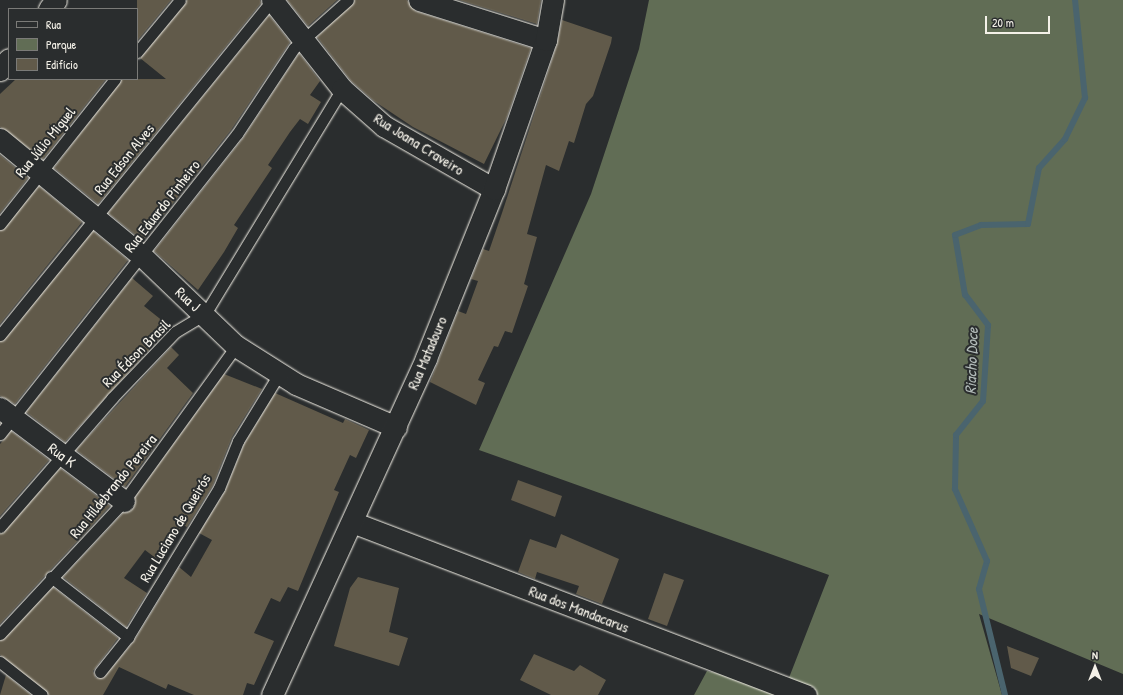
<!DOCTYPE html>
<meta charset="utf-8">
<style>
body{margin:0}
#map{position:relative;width:1123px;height:695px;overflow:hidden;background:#2a2d2e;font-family:"Patrick Hand",sans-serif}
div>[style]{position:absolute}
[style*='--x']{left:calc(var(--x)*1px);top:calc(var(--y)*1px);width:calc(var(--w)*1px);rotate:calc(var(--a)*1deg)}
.green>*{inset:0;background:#616d55}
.stream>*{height:6px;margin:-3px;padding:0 3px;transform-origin:3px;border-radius:3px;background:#4a646e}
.building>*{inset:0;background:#615a4a}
.roads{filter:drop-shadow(0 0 1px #f4f1e8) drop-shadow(0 0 1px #f4f1e8)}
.service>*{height:11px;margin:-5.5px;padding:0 5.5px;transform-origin:5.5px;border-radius:5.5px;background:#2a2d2e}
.minor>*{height:21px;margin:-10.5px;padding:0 10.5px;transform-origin:10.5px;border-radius:10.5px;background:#2a2d2e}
span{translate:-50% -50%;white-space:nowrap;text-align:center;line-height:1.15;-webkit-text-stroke:4px #2a2d2e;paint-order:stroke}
.street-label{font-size:15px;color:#f4f1e8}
.water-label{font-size:16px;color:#b0b9b7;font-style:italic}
.legend{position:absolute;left:8px;top:8px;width:130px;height:72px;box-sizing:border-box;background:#2a2d2e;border:1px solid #7b7b78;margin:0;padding:5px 7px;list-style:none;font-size:12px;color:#f4f1e8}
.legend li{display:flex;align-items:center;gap:8px;height:20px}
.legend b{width:20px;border:1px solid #7b7b78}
.north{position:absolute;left:1075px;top:647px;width:40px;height:40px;-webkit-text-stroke:3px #2a2d2e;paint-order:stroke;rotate:0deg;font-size:11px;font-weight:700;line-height:16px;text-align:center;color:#f4f1e8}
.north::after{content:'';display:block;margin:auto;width:14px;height:18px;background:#f4f1e8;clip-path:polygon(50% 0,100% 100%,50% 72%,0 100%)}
.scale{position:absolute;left:985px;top:16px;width:65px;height:18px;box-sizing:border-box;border:2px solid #f4f1e8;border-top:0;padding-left:5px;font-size:12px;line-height:14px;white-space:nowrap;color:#f4f1e8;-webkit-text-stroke:3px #2a2d2e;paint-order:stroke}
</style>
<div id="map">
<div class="green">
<div style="clip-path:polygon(649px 0,1123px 0,1123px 674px,979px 614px,1002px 695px,694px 695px,707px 671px,785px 688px,829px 575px,479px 450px,591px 194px,639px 49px)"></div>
</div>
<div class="stream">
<div style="--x:1005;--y:695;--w:109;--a:-103.8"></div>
<div style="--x:979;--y:589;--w:29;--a:-74"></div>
<div style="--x:987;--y:561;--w:79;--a:-114"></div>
<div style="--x:955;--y:489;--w:54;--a:-88.9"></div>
<div style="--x:956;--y:435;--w:43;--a:-51.5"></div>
<div style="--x:983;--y:401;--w:76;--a:-86.2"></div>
<div style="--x:988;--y:325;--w:38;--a:-127"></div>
<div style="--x:965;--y:295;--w:61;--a:-99.5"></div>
<div style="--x:955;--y:235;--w:28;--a:-21"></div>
<div style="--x:981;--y:225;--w:47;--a:-1.2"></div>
<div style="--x:1028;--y:224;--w:57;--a:-78.9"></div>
<div style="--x:1039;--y:168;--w:39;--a:-48"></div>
<div style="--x:1065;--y:139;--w:46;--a:-64"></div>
<div style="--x:1085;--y:98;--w:99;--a:-95.8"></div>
</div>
<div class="building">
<div style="clip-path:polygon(137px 0,171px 0,137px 41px)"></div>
<div style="clip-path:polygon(187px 0,260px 0,261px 3px,98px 204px,54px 168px,122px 79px,166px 79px,140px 58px)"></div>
<div style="clip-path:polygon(287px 0,337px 0,308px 26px)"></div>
<div style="clip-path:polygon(355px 0,407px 0,415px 11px,531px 48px,507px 117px,484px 164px,413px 127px,374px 101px,351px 81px,317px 37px)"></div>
<div style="clip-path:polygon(459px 0,541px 0,537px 24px)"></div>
<div style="clip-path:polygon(269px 15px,290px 42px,231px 130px,143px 241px,108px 213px)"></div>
<div style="clip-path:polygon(562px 20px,612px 37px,611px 43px,593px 96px,586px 104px,574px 143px,569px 141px,559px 171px,546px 165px,527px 234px,537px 237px,524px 284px,528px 286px,512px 333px,505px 331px,498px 347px,494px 346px,478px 380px,485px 383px,476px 405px,430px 382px,458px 311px,466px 314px,478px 281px,471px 279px,483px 249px,489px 251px,502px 213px,557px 44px)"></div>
<div style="clip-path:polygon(299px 53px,320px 81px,310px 95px,321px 102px,308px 124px,300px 119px,290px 132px,268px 165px,272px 168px,234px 225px,238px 228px,224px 252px,198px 290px,154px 251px,243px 138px)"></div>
<div style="clip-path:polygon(16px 79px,106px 79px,43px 159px,0 127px,0 94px)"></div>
<div style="clip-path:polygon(0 155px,28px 178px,0 213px)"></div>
<div style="clip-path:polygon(39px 186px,82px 222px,0 324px,0 231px)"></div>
<div style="clip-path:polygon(93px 231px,128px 260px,15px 404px,0 396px,0 342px)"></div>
<div style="clip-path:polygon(132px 278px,153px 296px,144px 306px,164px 322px,158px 329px,160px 338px,65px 442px,26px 412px)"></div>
<div style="clip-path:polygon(171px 347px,179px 355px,167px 368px,193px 393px,125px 487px,76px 450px)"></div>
<div style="clip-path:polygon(224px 374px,262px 389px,232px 437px,213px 485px,187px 527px,183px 525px,157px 559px,145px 550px,124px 578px,147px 593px,126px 627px,63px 577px,123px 513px,133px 508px,135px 497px)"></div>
<div style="clip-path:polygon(275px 393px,343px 423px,345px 419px,369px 430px,356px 458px,350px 455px,334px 490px,339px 492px,298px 591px,288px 587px,280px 602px,271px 598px,254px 633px,274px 641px,254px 685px,247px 683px,243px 695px,194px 695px,168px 684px,166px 689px,119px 667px,103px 695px,49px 695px,0 655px,0 641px,53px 587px,118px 638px,93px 671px,96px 678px,105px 676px,134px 641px,179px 567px,191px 577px,212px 540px,199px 533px,225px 491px,244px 444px)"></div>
<div style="clip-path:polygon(11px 431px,49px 460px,0 516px,0 444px)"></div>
<div style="clip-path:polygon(60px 468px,110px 506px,0 624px,0 534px)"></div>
<div style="clip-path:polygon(518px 480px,562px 496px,555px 517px,511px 500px)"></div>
<div style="clip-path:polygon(561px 534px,619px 559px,602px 604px,576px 594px,579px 586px,537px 572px,535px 579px,518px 572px,530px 539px,556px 548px)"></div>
<div style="clip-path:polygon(664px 573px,684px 580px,667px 626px,648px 619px)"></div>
<div style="clip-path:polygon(358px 577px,399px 588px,389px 632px,408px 638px,399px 666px,334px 646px,350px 588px)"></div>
<div style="clip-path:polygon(1007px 646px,1039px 658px,1031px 676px,1011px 668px)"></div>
<div style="clip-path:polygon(534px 654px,574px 671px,580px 665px,606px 680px,598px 695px,551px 695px,520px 680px)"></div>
<div style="clip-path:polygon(6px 675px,31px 695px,0 695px)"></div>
</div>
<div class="roads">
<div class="service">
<div style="--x:137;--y:52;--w:67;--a:-50.4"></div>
<div style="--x:0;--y:224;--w:185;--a:-51.6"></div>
<div style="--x:0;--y:335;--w:432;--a:-50.9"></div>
<div style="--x:0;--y:434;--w:382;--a:-51.7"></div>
<div style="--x:237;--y:134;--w:103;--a:-56.5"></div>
<div style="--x:294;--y:48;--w:72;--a:-41.6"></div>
<div style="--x:0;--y:527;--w:171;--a:-49"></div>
<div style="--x:112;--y:398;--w:91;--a:-46.3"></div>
<div style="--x:175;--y:332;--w:35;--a:-31"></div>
<div style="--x:205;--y:314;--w:263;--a:-58.7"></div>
<div style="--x:51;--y:577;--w:98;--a:37.9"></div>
<div style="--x:0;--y:634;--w:182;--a:-47"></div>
<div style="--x:124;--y:501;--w:191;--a:-54.1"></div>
<div style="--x:0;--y:662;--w:53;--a:38.2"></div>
<div style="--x:100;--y:672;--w:45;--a:-51.3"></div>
<div style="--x:128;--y:637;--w:175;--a:-58.6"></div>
<div style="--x:219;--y:488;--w:51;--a:-68"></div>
<div style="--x:238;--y:441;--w:79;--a:-58.5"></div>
</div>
<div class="minor">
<div style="--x:272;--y:0;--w:113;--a:51.8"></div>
<div style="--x:342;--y:89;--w:56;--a:41.4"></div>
<div style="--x:384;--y:126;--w:127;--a:29.8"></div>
<div style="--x:419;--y:0;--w:133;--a:17.5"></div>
<div style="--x:49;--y:9;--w:11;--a:-52"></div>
<div style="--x:0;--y:70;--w:14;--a:-51"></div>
<div style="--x:0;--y:139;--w:184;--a:39.5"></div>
<div style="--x:142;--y:256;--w:130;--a:43.8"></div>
<div style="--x:236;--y:346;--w:71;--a:32.3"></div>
<div style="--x:296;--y:384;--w:109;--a:23.3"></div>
<div style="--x:0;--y:408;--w:155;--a:36.9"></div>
<div style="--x:352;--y:522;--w:486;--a:20.9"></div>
<div style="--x:272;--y:695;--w:371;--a:-65.4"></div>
<div style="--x:426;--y:358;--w:182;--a:-68.1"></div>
<div style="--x:494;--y:189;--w:158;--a:-70.8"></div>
<div style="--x:546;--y:40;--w:41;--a:-80.1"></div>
</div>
</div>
<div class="street-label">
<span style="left:45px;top:142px;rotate:-51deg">Rua Júlio Miguel</span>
<span style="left:419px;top:144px;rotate:32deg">Rua Joana Craveiro</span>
<span style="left:124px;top:159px;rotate:-51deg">Rua Edson Alves</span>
<span style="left:162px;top:206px;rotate:-52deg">Rua Eduardo Pinheiro</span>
<span style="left:188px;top:299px;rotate:43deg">Rua J</span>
<span style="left:136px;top:353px;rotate:-45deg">Rua Édson Brasil</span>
<span style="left:427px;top:353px;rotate:-67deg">Rua Matadouro</span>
<span style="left:62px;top:455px;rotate:37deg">Rua K</span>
<span style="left:113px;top:486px;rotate:-51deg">Rua Hildebrando Pereira</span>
<span style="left:175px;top:528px;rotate:-59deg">Rua Luciano de Queirós</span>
<span style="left:579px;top:609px;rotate:21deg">Rua dos Mandacarus</span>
</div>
<div class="water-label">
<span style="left:971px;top:361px;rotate:-88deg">Riacho Doce</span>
</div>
<ul class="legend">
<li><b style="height:5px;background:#2a2d2e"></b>Rua</li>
<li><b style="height:11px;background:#616d55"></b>Parque</li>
<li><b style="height:11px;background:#615a4a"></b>Edifício</li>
</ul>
<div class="north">N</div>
<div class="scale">20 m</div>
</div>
